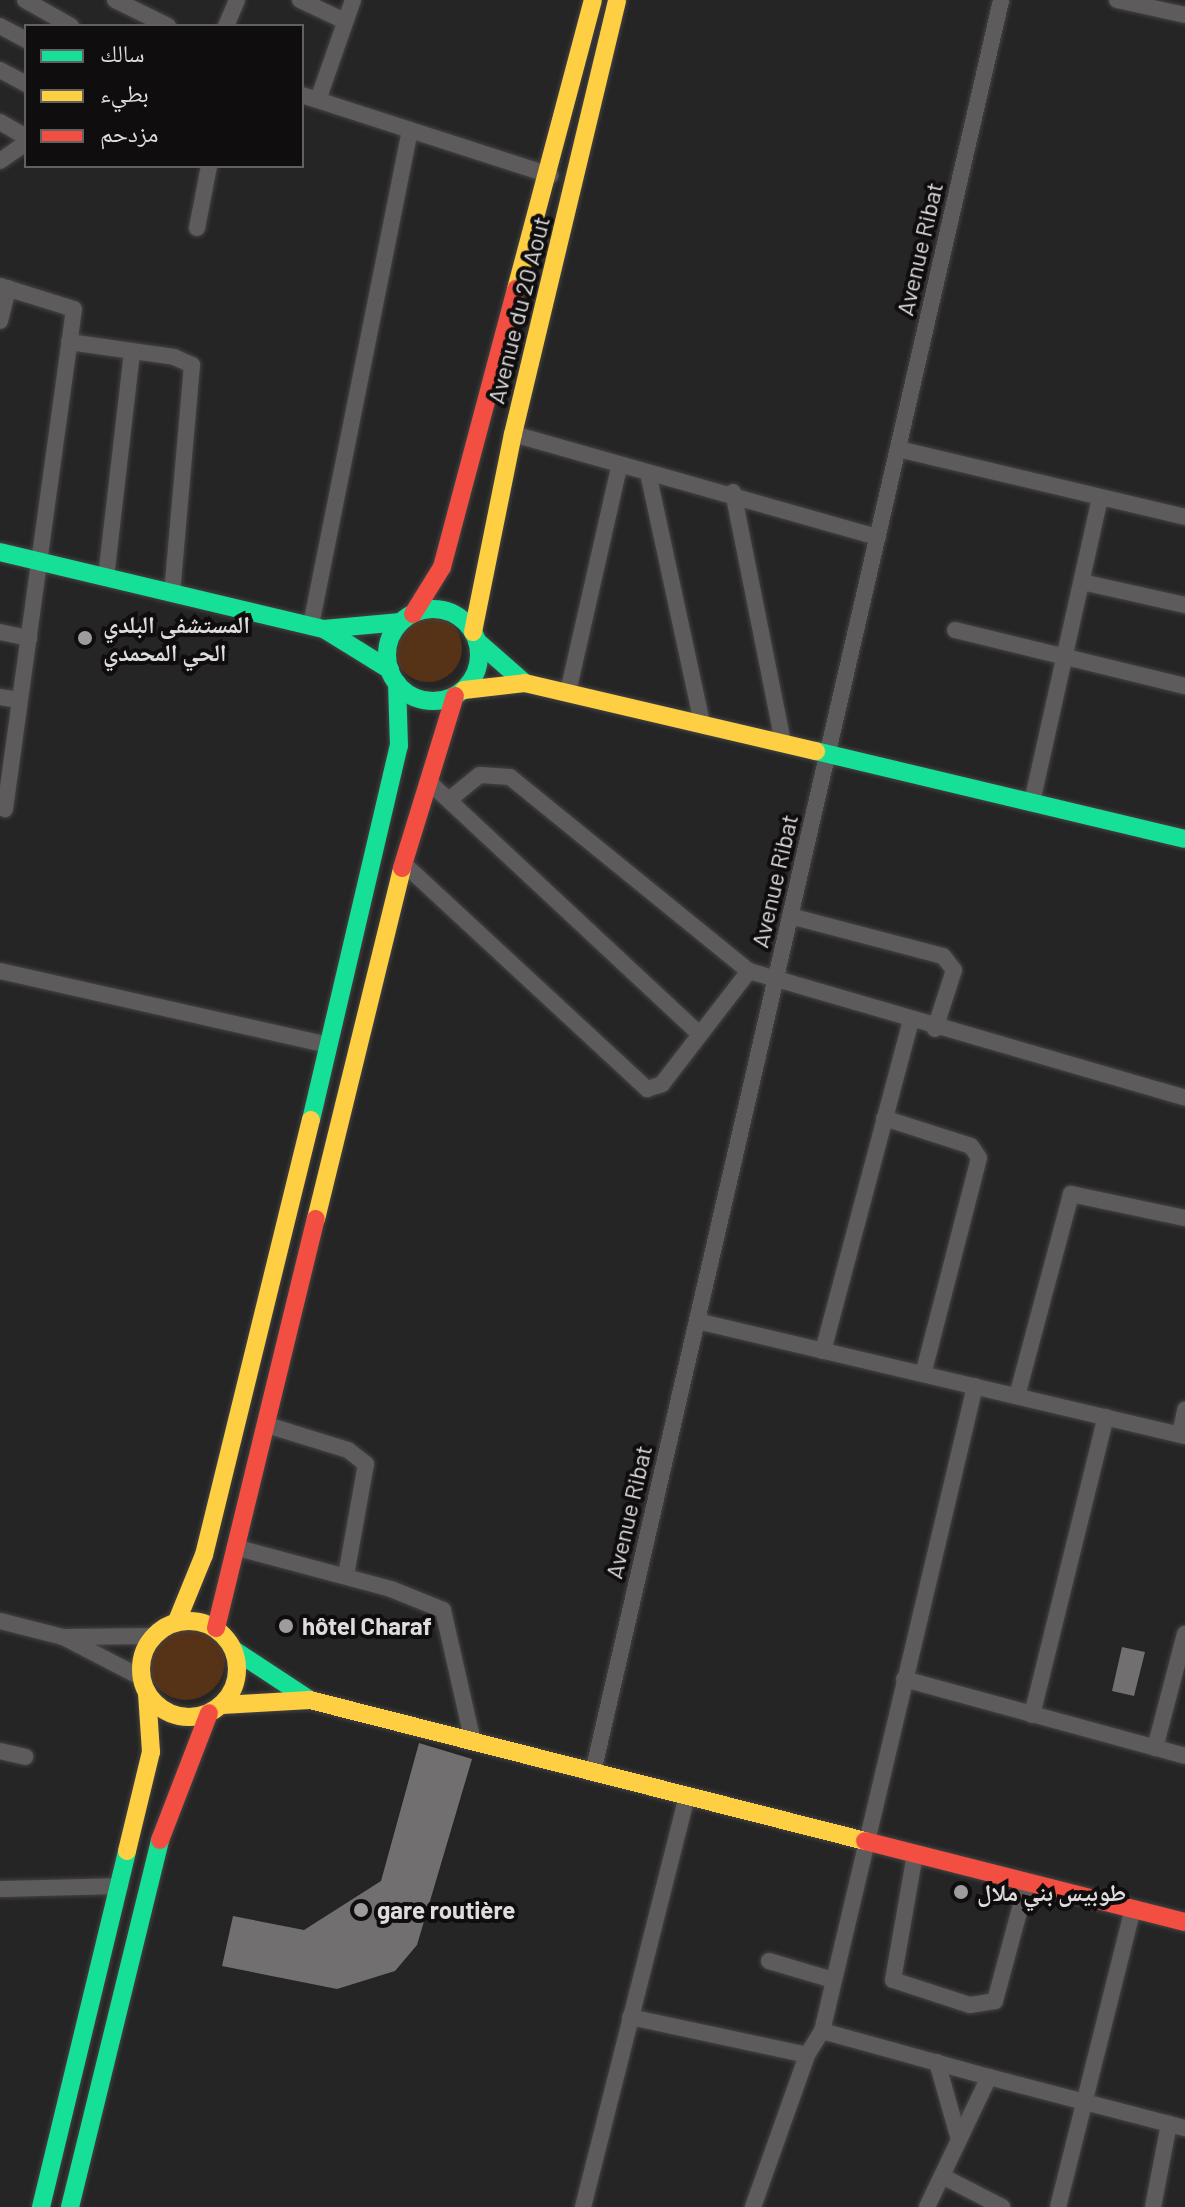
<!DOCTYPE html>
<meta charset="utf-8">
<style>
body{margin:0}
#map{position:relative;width:1185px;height:2207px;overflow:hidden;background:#262525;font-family:Barlow,"Noto Naskh Arabic",sans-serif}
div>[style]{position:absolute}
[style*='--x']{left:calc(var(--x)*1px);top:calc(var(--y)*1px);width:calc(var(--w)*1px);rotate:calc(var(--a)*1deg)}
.green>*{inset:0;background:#563217}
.round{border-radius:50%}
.building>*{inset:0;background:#716f70}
.roads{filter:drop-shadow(0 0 2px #444343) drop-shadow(0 0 2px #444343)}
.street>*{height:16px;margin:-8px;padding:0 8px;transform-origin:8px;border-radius:8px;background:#5d5b5c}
.fast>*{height:18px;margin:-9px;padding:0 9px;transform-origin:9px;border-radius:9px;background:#16e098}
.fast>.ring{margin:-9px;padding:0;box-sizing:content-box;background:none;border:18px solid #16e098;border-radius:50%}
.slow>*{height:18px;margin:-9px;padding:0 9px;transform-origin:9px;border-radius:9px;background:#ffcf43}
.slow>.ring{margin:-9px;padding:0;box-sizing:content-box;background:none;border:18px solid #ffcf43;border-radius:50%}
.jam>*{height:18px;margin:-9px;padding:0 9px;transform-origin:9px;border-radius:9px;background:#f24e42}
.dots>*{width:22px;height:22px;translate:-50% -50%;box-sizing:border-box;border:4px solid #0f0d0d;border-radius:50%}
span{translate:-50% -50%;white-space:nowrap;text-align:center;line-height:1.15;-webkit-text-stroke:8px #0f0d0d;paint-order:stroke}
.street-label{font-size:24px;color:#dedcdc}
.poi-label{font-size:24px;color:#dedcdc;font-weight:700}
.left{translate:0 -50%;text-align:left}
.legend{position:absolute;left:24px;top:24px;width:280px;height:144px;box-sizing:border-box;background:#0f0d0d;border:2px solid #626060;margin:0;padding:10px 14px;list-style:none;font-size:24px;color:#dedcdc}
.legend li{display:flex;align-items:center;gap:16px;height:40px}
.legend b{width:40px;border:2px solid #626060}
</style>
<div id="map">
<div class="green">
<div class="round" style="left:394px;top:614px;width:68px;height:68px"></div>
<div class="round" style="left:147px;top:1622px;width:78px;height:78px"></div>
</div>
<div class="building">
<div style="clip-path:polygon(1122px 1647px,1145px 1652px,1134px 1696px,1112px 1691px)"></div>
<div style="clip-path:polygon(419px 1743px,472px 1759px,417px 1945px,395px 1971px,337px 1989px,222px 1966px,233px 1916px,304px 1930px,381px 1881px)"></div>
</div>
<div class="roads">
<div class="street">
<div style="--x:25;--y:0;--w:53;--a:29.5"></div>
<div style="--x:115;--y:0;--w:59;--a:26.1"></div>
<div style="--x:300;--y:0;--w:50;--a:25"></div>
<div style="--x:1117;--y:0;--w:70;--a:12.4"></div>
<div style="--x:0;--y:26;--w:30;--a:28"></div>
<div style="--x:226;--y:26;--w:28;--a:-67"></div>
<div style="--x:0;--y:70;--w:30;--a:28"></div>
<div style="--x:302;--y:95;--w:261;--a:17.9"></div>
<div style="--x:318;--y:100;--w:106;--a:-70.7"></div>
<div style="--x:0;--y:122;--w:30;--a:30"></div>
<div style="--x:0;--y:161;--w:32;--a:-35"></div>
<div style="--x:197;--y:228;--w:63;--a:-79"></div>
<div style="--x:0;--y:286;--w:77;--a:17.3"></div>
<div style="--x:74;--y:309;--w:505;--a:97.86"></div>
<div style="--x:0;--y:321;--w:34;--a:-76"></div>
<div style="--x:69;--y:342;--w:106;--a:8.1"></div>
<div style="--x:174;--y:357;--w:20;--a:24"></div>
<div style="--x:192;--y:365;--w:228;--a:95"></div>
<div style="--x:513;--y:434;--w:379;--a:15.8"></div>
<div style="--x:898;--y:449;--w:295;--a:13.3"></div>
<div style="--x:648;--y:473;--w:256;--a:77.8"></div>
<div style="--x:733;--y:492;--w:256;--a:78.7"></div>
<div style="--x:106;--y:577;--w:226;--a:-83.4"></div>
<div style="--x:1082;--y:582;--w:106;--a:12.6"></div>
<div style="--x:311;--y:625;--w:505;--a:-78.69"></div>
<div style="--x:955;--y:630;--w:237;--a:13.7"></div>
<div style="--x:0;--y:632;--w:30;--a:12"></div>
<div style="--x:568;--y:692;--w:231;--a:-77.2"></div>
<div style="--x:0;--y:697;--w:20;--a:9"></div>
<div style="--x:428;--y:781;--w:371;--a:43"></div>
<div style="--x:450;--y:799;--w:38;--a:-39"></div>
<div style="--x:480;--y:775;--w:30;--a:4"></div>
<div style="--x:510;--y:777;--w:308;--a:39.1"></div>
<div style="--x:749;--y:971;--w:454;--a:16.2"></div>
<div style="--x:1032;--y:802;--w:311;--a:-77.4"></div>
<div style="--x:403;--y:863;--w:333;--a:42.8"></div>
<div style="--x:647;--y:1089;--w:16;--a:-18"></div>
<div style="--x:662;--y:1084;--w:143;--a:-52.4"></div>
<div style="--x:790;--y:916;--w:158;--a:14.7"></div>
<div style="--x:943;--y:956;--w:18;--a:52"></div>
<div style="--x:954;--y:970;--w:62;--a:107.9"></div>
<div style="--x:0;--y:971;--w:336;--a:12.7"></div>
<div style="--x:884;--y:1118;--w:91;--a:17.8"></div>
<div style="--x:971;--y:1146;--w:14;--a:56"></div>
<div style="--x:979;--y:1158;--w:223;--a:104.5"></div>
<div style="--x:697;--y:1321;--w:501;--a:13.26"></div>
<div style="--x:823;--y:1351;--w:339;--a:-75.1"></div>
<div style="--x:975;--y:1386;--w:663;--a:103.34"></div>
<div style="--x:822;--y:2031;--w:173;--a:15.4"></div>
<div style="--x:1017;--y:1396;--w:209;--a:-75"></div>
<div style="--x:1071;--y:1194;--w:116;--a:11.9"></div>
<div style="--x:267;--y:1425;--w:85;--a:17.2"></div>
<div style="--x:348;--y:1450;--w:23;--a:38"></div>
<div style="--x:366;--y:1464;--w:113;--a:100.2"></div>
<div style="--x:1180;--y:1434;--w:25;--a:-78"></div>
<div style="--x:238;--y:1548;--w:158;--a:15"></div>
<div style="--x:391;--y:1589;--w:56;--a:22"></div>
<div style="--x:443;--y:1610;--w:135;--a:77.2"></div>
<div style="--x:0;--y:1621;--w:65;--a:14.3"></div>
<div style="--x:63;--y:1637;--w:89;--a:27.4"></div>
<div style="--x:67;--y:1637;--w:86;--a:-0.7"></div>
<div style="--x:904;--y:1679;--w:291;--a:15.3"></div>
<div style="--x:1032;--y:1715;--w:307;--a:-76.1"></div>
<div style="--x:1155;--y:1748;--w:118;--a:-75.3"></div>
<div style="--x:0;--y:1751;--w:26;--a:13"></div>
<div style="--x:593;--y:1772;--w:1818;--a:-77.03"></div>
<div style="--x:915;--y:1854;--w:128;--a:99.9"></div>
<div style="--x:893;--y:1980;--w:81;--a:18"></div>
<div style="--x:970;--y:2005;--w:25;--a:-9"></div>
<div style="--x:995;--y:2001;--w:123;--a:-74.9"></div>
<div style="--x:0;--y:1889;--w:120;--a:-1.4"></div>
<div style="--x:769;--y:1961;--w:67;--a:16.5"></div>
<div style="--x:630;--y:2017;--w:181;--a:12.1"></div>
<div style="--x:807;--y:2055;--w:28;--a:-58"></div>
<div style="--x:937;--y:2062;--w:81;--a:74.2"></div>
<div style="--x:942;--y:2176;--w:68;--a:27.3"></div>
<div style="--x:583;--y:2207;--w:424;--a:-75.8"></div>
<div style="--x:753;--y:2207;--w:161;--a:-70.4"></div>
<div style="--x:927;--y:2207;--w:144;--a:-64.5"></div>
<div style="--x:989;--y:2077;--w:203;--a:14.6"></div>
<div style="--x:1058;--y:2207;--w:307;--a:-75.9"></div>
<div style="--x:1153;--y:2207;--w:85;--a:-79.1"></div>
</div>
<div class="fast">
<div style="--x:0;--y:552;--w:333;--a:13.4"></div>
<div style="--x:324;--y:629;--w:78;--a:31.8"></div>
<div class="ring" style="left:387px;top:609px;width:74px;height:74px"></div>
<div style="--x:324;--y:629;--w:77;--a:-5.2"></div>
<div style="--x:477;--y:641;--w:64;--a:41.2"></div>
<div style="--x:816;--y:751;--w:379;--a:13.4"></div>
<div style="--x:311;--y:1120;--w:384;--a:-76.8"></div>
<div style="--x:399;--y:746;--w:63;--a:-91.8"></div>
<div style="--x:234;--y:1650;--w:91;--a:33.3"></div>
<div style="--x:41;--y:2207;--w:366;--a:-76.4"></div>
<div style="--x:70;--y:2207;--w:378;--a:-76.2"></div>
</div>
<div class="slow">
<div style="--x:516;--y:289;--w:299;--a:-75.1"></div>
<div style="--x:473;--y:632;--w:202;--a:-78.6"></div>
<div style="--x:513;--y:434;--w:446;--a:-76.5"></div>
<div style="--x:464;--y:690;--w:61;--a:-6.5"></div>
<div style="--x:525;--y:683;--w:299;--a:13.2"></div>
<div style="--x:316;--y:1219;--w:361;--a:-76.2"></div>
<div class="ring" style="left:141px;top:1621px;width:78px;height:78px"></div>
<div style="--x:177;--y:1621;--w:71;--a:-67.8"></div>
<div style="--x:204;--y:1555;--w:448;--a:-76.2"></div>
<div style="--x:222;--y:1705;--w:88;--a:-3.3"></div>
<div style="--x:310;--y:1700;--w:573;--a:14.25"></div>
<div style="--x:127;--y:1851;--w:102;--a:-76.4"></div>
<div style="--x:151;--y:1752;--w:59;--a:-93.9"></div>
</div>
<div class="jam">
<div style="--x:413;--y:614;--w:55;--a:-58.3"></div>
<div style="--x:442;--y:567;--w:288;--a:-75.1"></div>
<div style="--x:402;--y:868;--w:180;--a:-72.9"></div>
<div style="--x:216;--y:1628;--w:421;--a:-76.3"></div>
<div style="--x:160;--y:1840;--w:136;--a:-68.9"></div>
<div style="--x:865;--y:1841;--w:330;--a:14.2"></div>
</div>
</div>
<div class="dots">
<div style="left:85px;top:638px;background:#9e9c9c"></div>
<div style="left:286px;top:1626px;background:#9e9c9c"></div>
<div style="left:961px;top:1892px;background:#9e9c9c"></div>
<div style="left:361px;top:1910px;background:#9e9c9c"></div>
</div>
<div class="street-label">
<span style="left:919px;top:249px;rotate:-77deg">Avenue Ribat</span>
<span style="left:518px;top:310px;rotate:-76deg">Avenue du 20 Aout</span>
<span style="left:774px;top:881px;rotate:-77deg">Avenue Ribat</span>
<span style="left:628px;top:1512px;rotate:-77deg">Avenue Ribat</span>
</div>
<div class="poi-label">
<span class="left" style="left:103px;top:638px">المستشفى البلدي<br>الحي المحمدي</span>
<span class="left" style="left:302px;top:1626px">hôtel Charaf</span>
<span class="left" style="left:977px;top:1892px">طوبيس بني ملال</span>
<span class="left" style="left:377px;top:1910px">gare routière</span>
</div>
<ul class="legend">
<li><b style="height:10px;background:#16e098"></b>سالك</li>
<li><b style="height:10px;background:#ffcf43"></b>بطيء</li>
<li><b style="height:10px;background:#f24e42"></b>مزدحم</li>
</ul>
</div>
